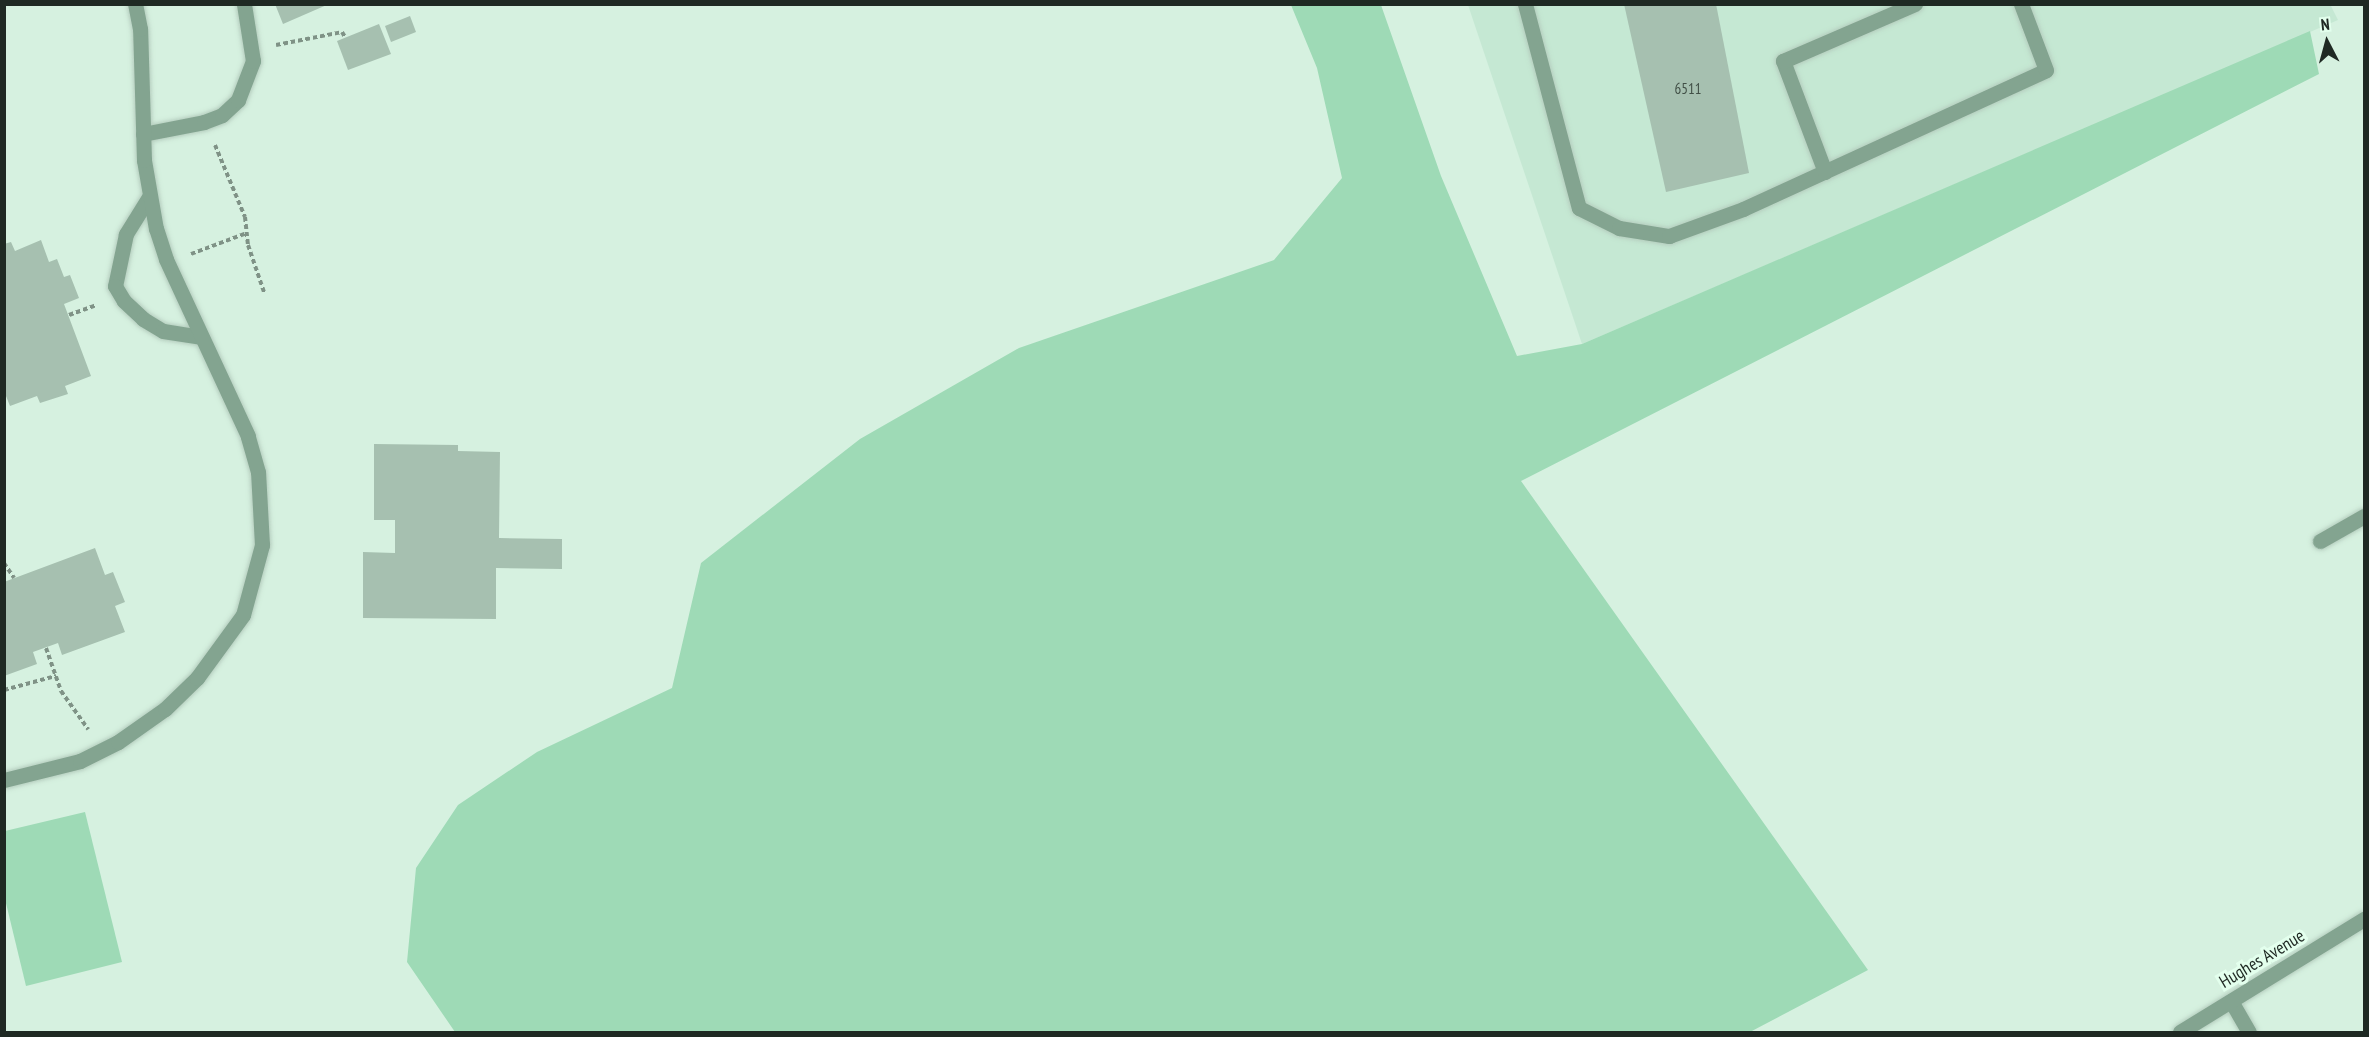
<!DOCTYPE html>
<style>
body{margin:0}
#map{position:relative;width:2369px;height:1037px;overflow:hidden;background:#d6f1e0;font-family:"PT Sans Narrow",sans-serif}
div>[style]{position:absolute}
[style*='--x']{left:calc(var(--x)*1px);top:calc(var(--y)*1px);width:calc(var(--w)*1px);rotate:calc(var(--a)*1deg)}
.built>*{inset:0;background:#c5e8d3}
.green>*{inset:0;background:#9edab6}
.building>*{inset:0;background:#a6c0b0}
.path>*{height:4px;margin-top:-2px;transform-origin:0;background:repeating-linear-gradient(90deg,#7f9286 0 4.5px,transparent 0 7.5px)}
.roads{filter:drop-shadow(0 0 2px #b5cdbe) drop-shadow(0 0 2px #b5cdbe)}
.lane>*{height:15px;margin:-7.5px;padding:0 7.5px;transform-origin:7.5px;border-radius:7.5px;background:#83a490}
.street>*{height:15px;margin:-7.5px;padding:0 7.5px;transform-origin:7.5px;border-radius:7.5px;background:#83a490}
span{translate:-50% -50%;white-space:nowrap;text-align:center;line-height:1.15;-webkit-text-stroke:6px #e3ffed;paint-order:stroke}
.number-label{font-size:15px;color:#414f46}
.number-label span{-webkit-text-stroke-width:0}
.street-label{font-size:18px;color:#1f2923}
.frame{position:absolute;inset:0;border:6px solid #1f2923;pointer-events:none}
.north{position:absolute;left:2297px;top:12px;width:60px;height:60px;-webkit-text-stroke:4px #e3ffed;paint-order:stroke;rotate:354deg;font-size:16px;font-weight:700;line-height:24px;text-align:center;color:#1f2923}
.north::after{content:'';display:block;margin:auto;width:21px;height:27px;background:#1f2923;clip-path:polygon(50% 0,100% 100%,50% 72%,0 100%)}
</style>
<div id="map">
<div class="built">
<div style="clip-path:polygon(2330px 4px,2338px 20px,1582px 344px,1468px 5px)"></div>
</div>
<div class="green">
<div style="clip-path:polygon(1291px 5px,1381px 5px,1441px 176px,1517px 356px,1582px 344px,2310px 31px,2319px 74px,1521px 481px,1868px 970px,1750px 1032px,455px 1032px,407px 962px,416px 868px,458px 805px,537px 752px,672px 688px,701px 563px,860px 439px,1019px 348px,1274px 260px,1342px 178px,1317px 68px)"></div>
<div style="clip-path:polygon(85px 812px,122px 962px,26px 986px,5px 899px,5px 831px)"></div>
</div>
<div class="building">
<div style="clip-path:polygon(275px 4px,329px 4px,283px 24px)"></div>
<div style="clip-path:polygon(1624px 4px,1716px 4px,1749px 173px,1666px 192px)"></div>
<div style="clip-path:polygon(410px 16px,416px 32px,391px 42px,385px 26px)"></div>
<div style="clip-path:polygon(379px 24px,391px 54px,348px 70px,337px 41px)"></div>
<div style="clip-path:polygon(41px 240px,49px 262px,57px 259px,64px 277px,70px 275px,79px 298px,64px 304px,91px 376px,65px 386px,68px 394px,40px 403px,37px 396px,10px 406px,4px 391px,4px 244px,11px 242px,15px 251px)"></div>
<div style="clip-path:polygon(374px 444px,458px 445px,458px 451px,500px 452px,499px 538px,562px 539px,562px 569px,496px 568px,496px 619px,363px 618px,363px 552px,395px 553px,395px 520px,374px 520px)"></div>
<div style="clip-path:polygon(95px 548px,105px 575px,113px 572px,125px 602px,115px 606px,125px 632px,62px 655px,58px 643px,33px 652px,37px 664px,4px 676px,4px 582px)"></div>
</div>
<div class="path">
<div style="--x:276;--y:45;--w:67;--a:-11.1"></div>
<div style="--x:342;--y:32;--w:6;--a:59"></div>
<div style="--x:215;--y:145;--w:78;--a:67.4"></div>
<div style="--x:245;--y:217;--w:28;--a:84"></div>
<div style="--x:248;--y:245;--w:50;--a:71.2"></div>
<div style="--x:191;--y:254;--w:60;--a:-20.6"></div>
<div style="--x:69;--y:315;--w:29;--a:-20"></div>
<div style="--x:4;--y:563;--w:18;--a:56"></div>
<div style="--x:46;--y:648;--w:46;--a:70.8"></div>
<div style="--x:61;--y:691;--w:47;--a:54.6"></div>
<div style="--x:4;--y:690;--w:54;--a:-15.1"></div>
</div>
<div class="roads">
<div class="lane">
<div style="--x:1525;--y:4;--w:211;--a:75.2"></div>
<div style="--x:1579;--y:208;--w:45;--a:26.6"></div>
<div style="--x:1619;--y:228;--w:51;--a:9.1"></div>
<div style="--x:1669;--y:236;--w:79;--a:-20"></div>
<div style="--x:1743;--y:209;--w:333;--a:-24.6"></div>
<div style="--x:2046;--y:70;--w:71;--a:-110.7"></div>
<div style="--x:143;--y:134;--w:62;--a:-11.1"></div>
<div style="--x:204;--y:122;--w:19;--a:-21"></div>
<div style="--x:222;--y:115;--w:22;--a:-43"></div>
<div style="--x:238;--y:100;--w:42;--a:-69"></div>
<div style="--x:253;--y:61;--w:58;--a:-99"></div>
<div style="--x:1825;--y:172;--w:119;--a:-110.7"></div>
<div style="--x:1783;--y:61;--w:144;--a:-23.4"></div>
<div style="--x:149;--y:197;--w:44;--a:121.9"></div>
<div style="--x:126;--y:234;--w:53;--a:101.9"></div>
<div style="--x:115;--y:286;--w:17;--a:59"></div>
<div style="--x:124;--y:301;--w:26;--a:43"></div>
<div style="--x:143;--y:319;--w:23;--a:31"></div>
<div style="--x:163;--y:331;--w:38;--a:9"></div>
<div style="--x:2320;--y:541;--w:51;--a:-29.6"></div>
<div style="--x:4;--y:780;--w:78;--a:-14"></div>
<div style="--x:80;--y:761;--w:42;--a:-26.6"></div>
<div style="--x:118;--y:742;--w:57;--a:-35.1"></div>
<div style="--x:165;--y:709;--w:45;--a:-44.1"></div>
<div style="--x:197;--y:678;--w:78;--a:-53.9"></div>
<div style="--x:243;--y:615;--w:73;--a:-74.8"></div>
<div style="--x:262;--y:545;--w:73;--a:-93.1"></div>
<div style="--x:258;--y:472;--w:37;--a:-106"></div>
<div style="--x:248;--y:436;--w:195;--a:-114.9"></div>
<div style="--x:166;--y:259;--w:32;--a:-108"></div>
<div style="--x:156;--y:229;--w:70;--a:-99.9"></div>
<div style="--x:144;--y:160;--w:131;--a:-91.7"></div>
<div style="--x:140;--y:29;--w:25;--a:-101"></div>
<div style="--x:2231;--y:1001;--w:36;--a:60"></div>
</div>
<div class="street">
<div style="--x:2180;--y:1032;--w:216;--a:-31.6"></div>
</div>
</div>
<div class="number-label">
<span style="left:1688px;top:89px">6511</span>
</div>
<div class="street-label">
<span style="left:2262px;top:959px;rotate:-31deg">Hughes Avenue</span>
</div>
<div class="frame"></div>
<div class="north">N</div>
</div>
